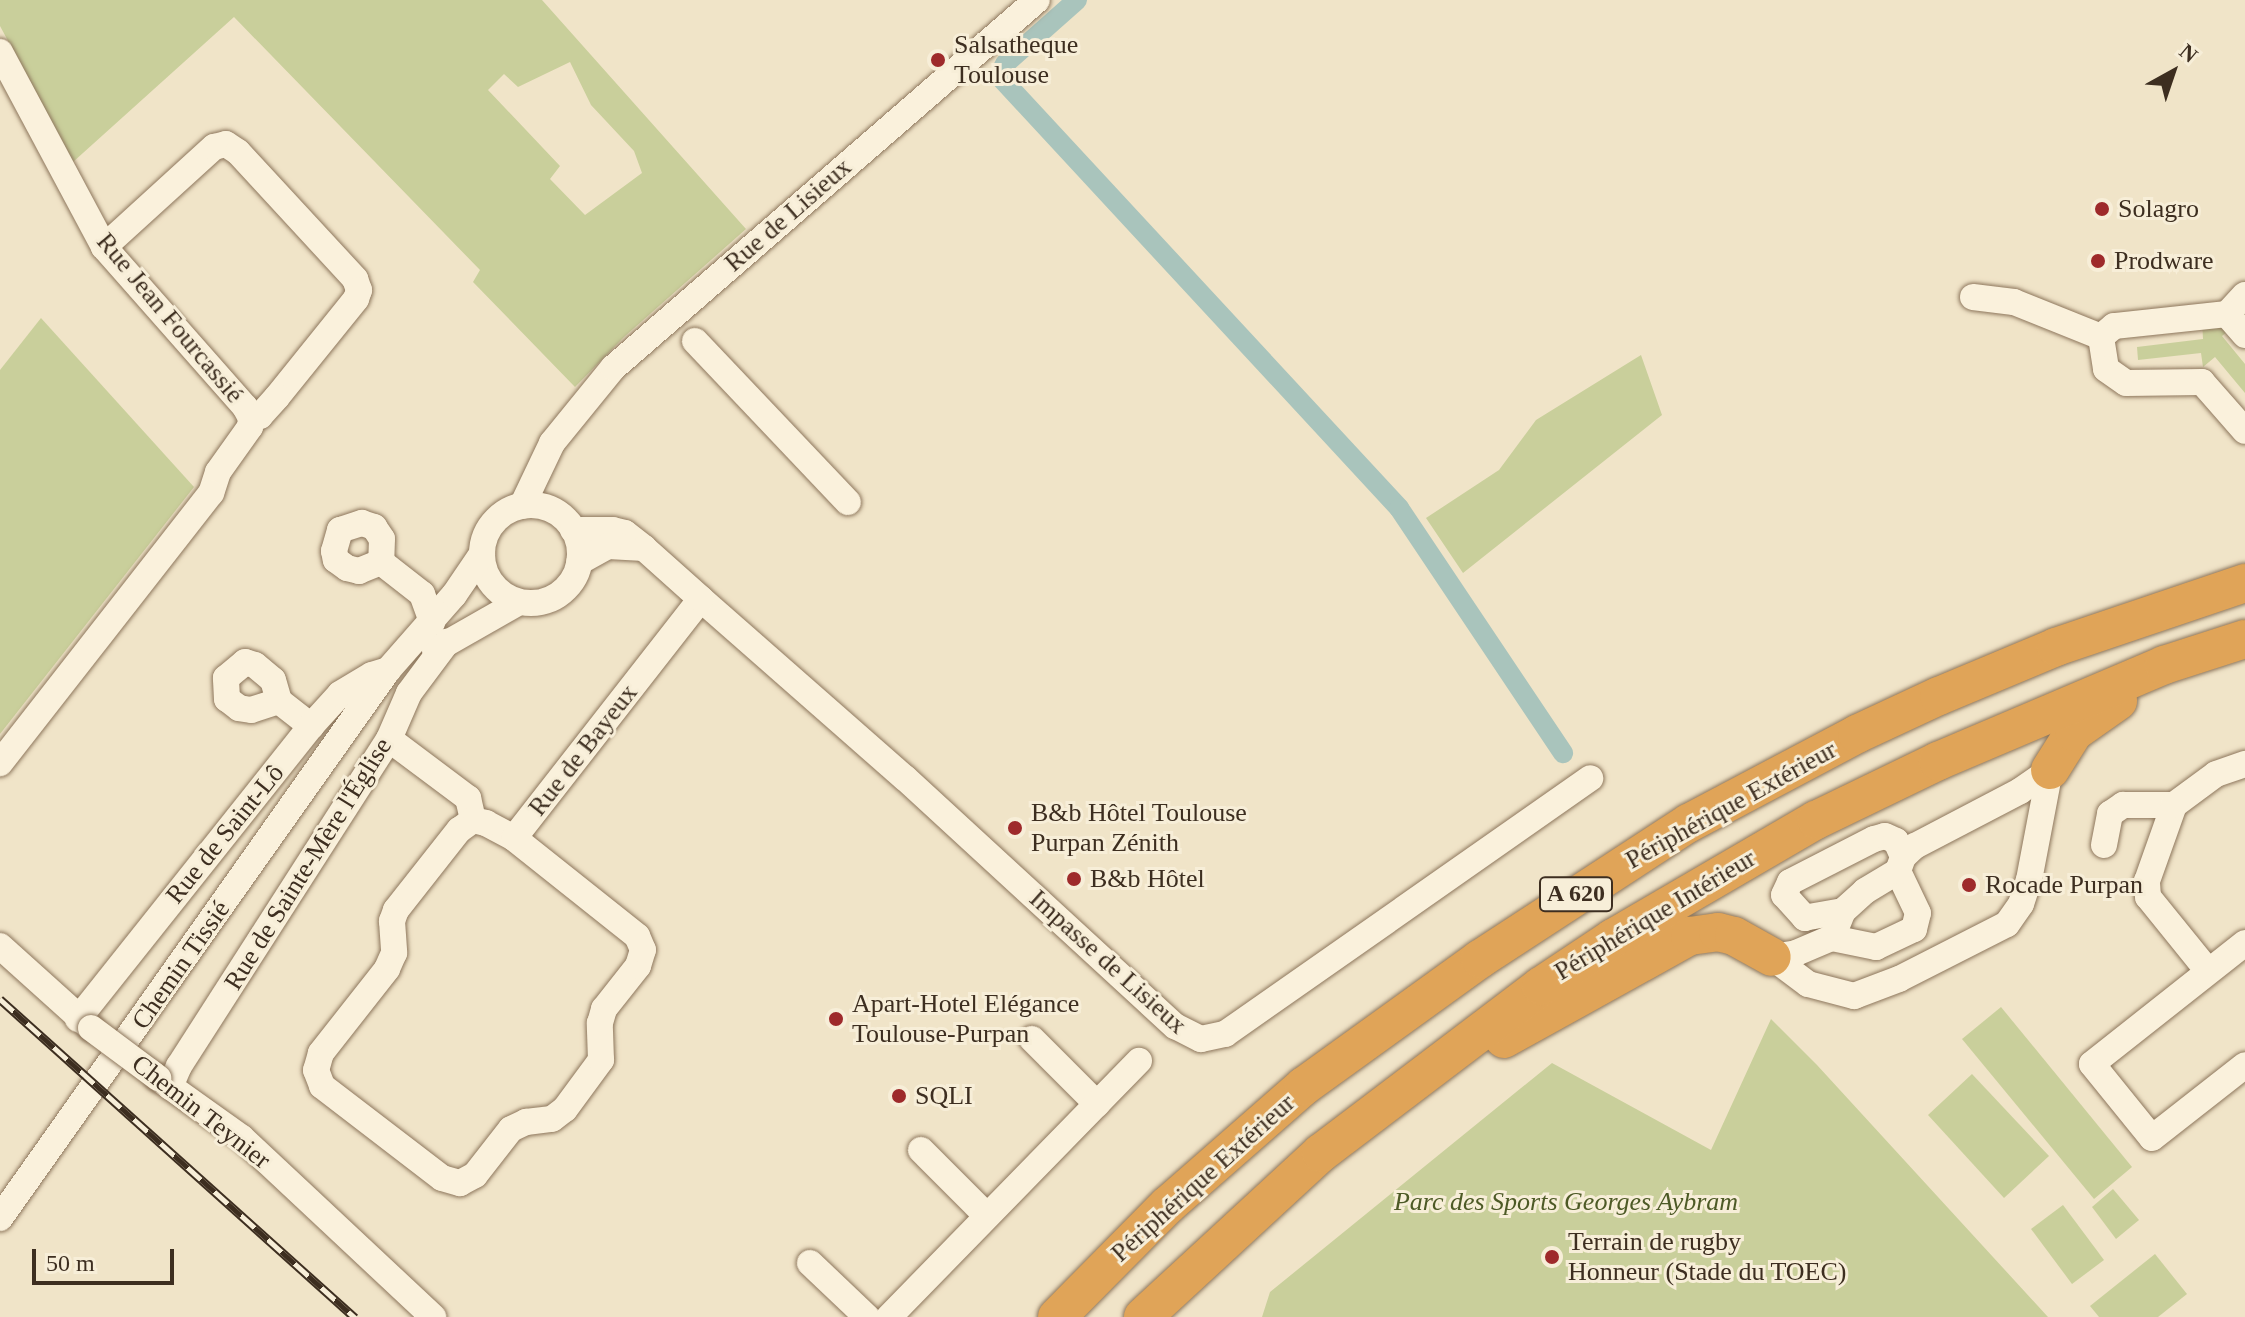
<!DOCTYPE html>
<meta charset="utf-8">
<style>
body{margin:0}
#map{position:relative;width:2245px;height:1317px;overflow:hidden;background:#f0e4c8;font-family:Georgia,serif}
div>[style]{position:absolute}
[style*='--x']{left:calc(var(--x)*1px);top:calc(var(--y)*1px);width:calc(var(--w)*1px);rotate:calc(var(--a)*1deg)}
.green>*{inset:0;background:#c9cf9b}
.canal>*{height:20px;margin:-10px;padding:0 10px;transform-origin:10px;border-radius:10px;background:#a9c4bc}
.roads{filter:drop-shadow(0 0 2px #8d765c) drop-shadow(0 0 2px #8d765c)}
.minor>*{height:26px;margin:-13px;padding:0 13px;transform-origin:13px;border-radius:13px;background:#faf1dc}
.minor>.ring{margin:-13px;padding:0;box-sizing:content-box;background:none;border:26px solid #faf1dc;border-radius:50%}
.highway>*{height:38px;margin:-19px;padding:0 19px;transform-origin:19px;border-radius:19px;background:#e0a458}
.rail>*{height:9px;margin-top:-4.5px;transform-origin:0;background:repeating-linear-gradient(90deg,#f7eed8 0 18px,#3d2e20 0 36px);box-sizing:border-box;border-block:2px solid #3d2e20}
.bridges{filter:drop-shadow(0 0 2px #8d765c) drop-shadow(0 0 2px #8d765c)}
.minor-bridge>*{height:26px;margin:-13px;padding:0 13px;transform-origin:13px;border-radius:13px;background:#faf1dc}
.dots>*{width:22px;height:22px;translate:-50% -50%;box-sizing:border-box;border:4px solid #f7eed8;border-radius:50%}
span{translate:-50% -50%;white-space:nowrap;text-align:center;line-height:1.15;-webkit-text-stroke:6px #f7eed8;paint-order:stroke}
.shield-label span{padding:2px 6px;background:#f7eed8;border:2px solid;border-radius:6px;-webkit-text-stroke-width:0}
.shield-label{font-size:24px;color:#3d2e20;font-weight:700}
.poi-label{font-size:26px;color:#3d2e20}
.left{translate:0 -50%;text-align:left}
.street-label{font-size:26px;color:#3d2e20}
.park-label{font-size:26px;color:#4d5a26;font-style:italic}
.north{position:absolute;left:2133px;top:32px;width:80px;height:80px;-webkit-text-stroke:6px #f7eed8;paint-order:stroke;rotate:40deg;font-size:22px;font-weight:700;line-height:32px;text-align:center;color:#3d2e20}
.north::after{content:'';display:block;margin:auto;width:28px;height:36px;background:#3d2e20;clip-path:polygon(50% 0,100% 100%,50% 72%,0 100%)}
.scale{position:absolute;left:32px;top:1249px;width:142px;height:36px;box-sizing:border-box;border:4px solid #3d2e20;border-top:0;padding-left:10px;font-size:24px;line-height:28px;white-space:nowrap;color:#3d2e20;-webkit-text-stroke:6px #f7eed8;paint-order:stroke}
</style>
<div id="map">
<div class="green">
<div style="clip-path:polygon(evenodd,0 0,542px 0,746px 229px,624px 337px,575px 387px,473px 282px,480px 270px,234px 17px,73px 162px,0 26px,0 0,570px 62px,591px 105px,634px 151px,642px 173px,585px 215px,550px 179px,560px 166px,488px 90px,504px 74px,518px 87px,570px 62px)"></div>
<div style="clip-path:polygon(41px 318px,194px 487px,0 734px,0 370px)"></div>
<div style="clip-path:polygon(2202px 322px,2233px 327px,2222px 336px,2245px 364px,2245px 393px,2215px 357px,2203px 367px,2201px 353px,2138px 360px,2137px 347px,2203px 339px)"></div>
<div style="clip-path:polygon(1641px 355px,1662px 415px,1463px 573px,1426px 518px,1499px 470px,1536px 420px)"></div>
<div style="clip-path:polygon(2001px 1007px,2132px 1167px,2094px 1199px,1962px 1039px)"></div>
<div style="clip-path:polygon(1771px 1019px,1817px 1065px,2048px 1317px,1262px 1317px,1270px 1292px,1552px 1063px,1711px 1150px)"></div>
<div style="clip-path:polygon(1972px 1074px,2049px 1156px,2004px 1198px,1928px 1115px)"></div>
<div style="clip-path:polygon(2113px 1189px,2139px 1220px,2116px 1239px,2092px 1207px)"></div>
<div style="clip-path:polygon(2063px 1205px,2104px 1260px,2072px 1284px,2031px 1229px)"></div>
<div style="clip-path:polygon(2155px 1254px,2187px 1294px,2158px 1317px,2099px 1317px,2090px 1306px)"></div>
</div>
<div class="canal">
<div style="--x:1077;--y:0;--w:96;--a:138.4"></div>
<div style="--x:1005;--y:64;--w:13;--a:117"></div>
<div style="--x:999;--y:76;--w:589;--a:47.2"></div>
<div style="--x:1399;--y:508;--w:295;--a:56.2"></div>
</div>
<div class="roads">
<div class="minor">
<div style="--x:0;--y:52;--w:221;--a:61.9"></div>
<div style="--x:104;--y:247;--w:213;--a:48.6"></div>
<div style="--x:245;--y:407;--w:13;--a:61"></div>
<div style="--x:251;--y:418;--w:9;--a:96"></div>
<div style="--x:250;--y:427;--w:55;--a:125.4"></div>
<div style="--x:218;--y:472;--w:22;--a:108"></div>
<div style="--x:211;--y:493;--w:343;--a:128"></div>
<div style="--x:104;--y:247;--w:149;--a:-42.3"></div>
<div style="--x:214;--y:147;--w:12;--a:-14"></div>
<div style="--x:226;--y:144;--w:14;--a:34"></div>
<div style="--x:238;--y:152;--w:173;--a:47.3"></div>
<div style="--x:355;--y:279;--w:12;--a:70"></div>
<div style="--x:359;--y:290;--w:9;--a:108"></div>
<div style="--x:356;--y:299;--w:126;--a:128.9"></div>
<div style="--x:277;--y:397;--w:25;--a:132"></div>
<div style="--x:260;--y:416;--w:9;--a:167"></div>
<div style="--x:1973;--y:297;--w:41;--a:7"></div>
<div style="--x:2014;--y:302;--w:94;--a:21.9"></div>
<div style="--x:2227;--y:314;--w:26;--a:-47"></div>
<div style="--x:2245;--y:335;--w:28;--a:-131"></div>
<div style="--x:2227;--y:314;--w:114;--a:173.9"></div>
<div style="--x:2114;--y:326;--w:17;--a:140"></div>
<div style="--x:2101;--y:337;--w:32;--a:81"></div>
<div style="--x:2106;--y:369;--w:24;--a:35"></div>
<div style="--x:2126;--y:383;--w:76;--a:-0.8"></div>
<div style="--x:2202;--y:382;--w:65;--a:48.7"></div>
<div style="--x:695;--y:341;--w:222;--a:46.5"></div>
<div class="ring" style="left:482px;top:505px;width:72px;height:72px"></div>
<div style="--x:522;--y:506;--w:70;--a:-64.5"></div>
<div style="--x:552;--y:443;--w:97;--a:-50.9"></div>
<div style="--x:613;--y:368;--w:561;--a:-40.96"></div>
<div style="--x:573;--y:530;--w:40;--a:0"></div>
<div style="--x:613;--y:530;--w:12;--a:14"></div>
<div style="--x:625;--y:533;--w:24;--a:38"></div>
<div style="--x:644;--y:548;--w:36;--a:-177"></div>
<div style="--x:608;--y:546;--w:33;--a:151"></div>
<div style="--x:381;--y:562;--w:24;--a:158"></div>
<div style="--x:359;--y:571;--w:12;--a:-166"></div>
<div style="--x:347;--y:568;--w:14;--a:-144"></div>
<div style="--x:336;--y:560;--w:9;--a:-103"></div>
<div style="--x:334;--y:551;--w:22;--a:-74"></div>
<div style="--x:340;--y:530;--w:23;--a:-18"></div>
<div style="--x:362;--y:523;--w:13;--a:18"></div>
<div style="--x:374;--y:527;--w:14;--a:56"></div>
<div style="--x:382;--y:539;--w:23;--a:92"></div>
<div style="--x:381;--y:562;--w:52;--a:38"></div>
<div style="--x:422;--y:594;--w:30;--a:70"></div>
<div style="--x:701;--y:599;--w:271;--a:41.3"></div>
<div style="--x:905;--y:778;--w:367;--a:42.6"></div>
<div style="--x:1175;--y:1026;--w:29;--a:27"></div>
<div style="--x:1201;--y:1039;--w:25;--a:-12"></div>
<div style="--x:1225;--y:1034;--w:446;--a:-35"></div>
<div style="--x:435;--y:650;--w:97;--a:-29.7"></div>
<div style="--x:279;--y:701;--w:29;--a:162"></div>
<div style="--x:251;--y:710;--w:12;--a:-171"></div>
<div style="--x:239;--y:708;--w:15;--a:-143"></div>
<div style="--x:227;--y:699;--w:21;--a:-93"></div>
<div style="--x:226;--y:678;--w:25;--a:-40"></div>
<div style="--x:245;--y:662;--w:10;--a:17"></div>
<div style="--x:255;--y:665;--w:23;--a:40"></div>
<div style="--x:273;--y:680;--w:22;--a:74"></div>
<div style="--x:279;--y:701;--w:41;--a:38"></div>
<div style="--x:389;--y:739;--w:99;--a:36.8"></div>
<div style="--x:468;--y:798;--w:23;--a:77"></div>
<div style="--x:514;--y:838;--w:32;--a:-152"></div>
<div style="--x:486;--y:823;--w:13;--a:-167"></div>
<div style="--x:473;--y:820;--w:17;--a:144"></div>
<div style="--x:459;--y:830;--w:102;--a:128.2"></div>
<div style="--x:396;--y:910;--w:12;--a:110"></div>
<div style="--x:392;--y:921;--w:32;--a:86"></div>
<div style="--x:394;--y:953;--w:17;--a:114"></div>
<div style="--x:387;--y:969;--w:107;--a:128.2"></div>
<div style="--x:321;--y:1053;--w:18;--a:106"></div>
<div style="--x:316;--y:1070;--w:17;--a:69"></div>
<div style="--x:322;--y:1086;--w:151;--a:37.5"></div>
<div style="--x:442;--y:1178;--w:19;--a:16"></div>
<div style="--x:460;--y:1183;--w:17;--a:-28"></div>
<div style="--x:475;--y:1175;--w:58;--a:-52"></div>
<div style="--x:511;--y:1129;--w:17;--a:-25"></div>
<div style="--x:526;--y:1122;--w:26;--a:-7"></div>
<div style="--x:552;--y:1119;--w:16;--a:-38"></div>
<div style="--x:565;--y:1109;--w:61;--a:-53.7"></div>
<div style="--x:601;--y:1060;--w:37;--a:-92"></div>
<div style="--x:600;--y:1023;--w:15;--a:-74"></div>
<div style="--x:604;--y:1009;--w:55;--a:-51.7"></div>
<div style="--x:638;--y:966;--w:17;--a:-73"></div>
<div style="--x:643;--y:950;--w:15;--a:-113"></div>
<div style="--x:637;--y:936;--w:157;--a:-141.5"></div>
<div style="--x:514;--y:838;--w:303;--a:-52"></div>
<div style="--x:701;--y:599;--w:76;--a:-138.2"></div>
<div style="--x:2104;--y:845;--w:32;--a:-79"></div>
<div style="--x:2110;--y:814;--w:16;--a:-35"></div>
<div style="--x:2123;--y:805;--w:51;--a:0"></div>
<div style="--x:1843;--y:911;--w:39;--a:170"></div>
<div style="--x:1805;--y:918;--w:31;--a:-132"></div>
<div style="--x:1784;--y:895;--w:14;--a:-65"></div>
<div style="--x:1790;--y:882;--w:94;--a:-27.1"></div>
<div style="--x:1874;--y:839;--w:11;--a:-15"></div>
<div style="--x:1885;--y:836;--w:12;--a:24"></div>
<div style="--x:1896;--y:841;--w:17;--a:66"></div>
<div style="--x:1832;--y:938;--w:45;--a:11.6"></div>
<div style="--x:1876;--y:947;--w:42;--a:-25.3"></div>
<div style="--x:1914;--y:929;--w:16;--a:-76"></div>
<div style="--x:1918;--y:913;--w:47;--a:-115.5"></div>
<div style="--x:2245;--y:943;--w:195;--a:141.7"></div>
<div style="--x:2092;--y:1064;--w:95;--a:51"></div>
<div style="--x:2152;--y:1138;--w:118;--a:-38.1"></div>
<div style="--x:0;--y:946;--w:122;--a:42"></div>
<div style="--x:1772;--y:957;--w:45;--a:36.9"></div>
<div style="--x:1808;--y:984;--w:48;--a:14.6"></div>
<div style="--x:1854;--y:996;--w:48;--a:-20.7"></div>
<div style="--x:1899;--y:979;--w:121;--a:-27"></div>
<div style="--x:2007;--y:924;--w:24;--a:-55"></div>
<div style="--x:2021;--y:904;--w:25;--a:-72"></div>
<div style="--x:2029;--y:880;--w:112;--a:-79.2"></div>
<div style="--x:1772;--y:957;--w:24;--a:-9"></div>
<div style="--x:1796;--y:953;--w:39;--a:-23"></div>
<div style="--x:1832;--y:938;--w:29;--a:-68"></div>
<div style="--x:1843;--y:911;--w:30;--a:-42"></div>
<div style="--x:1865;--y:891;--w:39;--a:-31"></div>
<div style="--x:1898;--y:871;--w:15;--a:-70"></div>
<div style="--x:1903;--y:857;--w:16;--a:-43"></div>
<div style="--x:1915;--y:846;--w:119;--a:-27.6"></div>
<div style="--x:2020;--y:791;--w:37;--a:-35"></div>
<div style="--x:2208;--y:971;--w:95;--a:-129"></div>
<div style="--x:2148;--y:897;--w:16;--a:-94"></div>
<div style="--x:2147;--y:881;--w:81;--a:-70.4"></div>
<div style="--x:2174;--y:805;--w:52;--a:-36.4"></div>
<div style="--x:2216;--y:774;--w:31;--a:-19"></div>
<div style="--x:78;--y:1019;--w:374;--a:-51.5"></div>
<div style="--x:311;--y:726;--w:43;--a:-47.8"></div>
<div style="--x:340;--y:694;--w:37;--a:-31"></div>
<div style="--x:372;--y:675;--w:17;--a:-17"></div>
<div style="--x:1032;--y:1039;--w:92;--a:45"></div>
<div style="--x:158;--y:1078;--w:103;--a:35.5"></div>
<div style="--x:242;--y:1138;--w:262;--a:43.1"></div>
<div style="--x:170;--y:1087;--w:23;--a:-67"></div>
<div style="--x:179;--y:1066;--w:389;--a:-57.3"></div>
<div style="--x:389;--y:739;--w:50;--a:-66.5"></div>
<div style="--x:409;--y:693;--w:64;--a:-53.3"></div>
<div style="--x:921;--y:1150;--w:93;--a:45"></div>
<div style="--x:0;--y:1218;--w:671;--a:-54.7"></div>
<div style="--x:388;--y:670;--w:100;--a:-48.7"></div>
<div style="--x:454;--y:595;--w:50;--a:-55.7"></div>
<div style="--x:810;--y:1263;--w:79;--a:43.5"></div>
<div style="--x:889;--y:1317;--w:358;--a:-45.7"></div>
</div>
<div class="highway">
<div style="--x:2050;--y:770;--w:45;--a:-57.7"></div>
<div style="--x:2074;--y:732;--w:54;--a:-35.2"></div>
<div style="--x:1504;--y:1039;--w:213;--a:-29"></div>
<div style="--x:1690;--y:936;--w:28;--a:-8"></div>
<div style="--x:1718;--y:932;--w:16;--a:14"></div>
<div style="--x:1734;--y:936;--w:43;--a:28.9"></div>
<div style="--x:1057;--y:1317;--w:158;--a:-45.3"></div>
<div style="--x:1168;--y:1205;--w:181;--a:-41.2"></div>
<div style="--x:1304;--y:1086;--w:217;--a:-35.8"></div>
<div style="--x:1480;--y:959;--w:249;--a:-33.1"></div>
<div style="--x:1689;--y:823;--w:190;--a:-27.9"></div>
<div style="--x:1857;--y:734;--w:90;--a:-24.9"></div>
<div style="--x:1939;--y:696;--w:127;--a:-22.7"></div>
<div style="--x:2056;--y:647;--w:200;--a:-18.7"></div>
<div style="--x:1143;--y:1317;--w:242;--a:-42.7"></div>
<div style="--x:1321;--y:1153;--w:276;--a:-37.2"></div>
<div style="--x:1541;--y:986;--w:87;--a:-33.7"></div>
<div style="--x:1613;--y:938;--w:235;--a:-30.2"></div>
<div style="--x:1816;--y:820;--w:136;--a:-25.8"></div>
<div style="--x:1938;--y:761;--w:246;--a:-23"></div>
<div style="--x:2164;--y:665;--w:85;--a:-17.8"></div>
</div>
</div>
<div class="rail">
<div style="--x:0;--y:999;--w:477;--a:41.9"></div>
</div>
<div class="bridges">
<div class="minor-bridge">
<div style="--x:91;--y:1028;--w:84;--a:36.7"></div>
</div>
</div>
<div class="dots">
<div style="left:938px;top:60px;background:#9e2a2b"></div>
<div style="left:2102px;top:209px;background:#9e2a2b"></div>
<div style="left:2098px;top:261px;background:#9e2a2b"></div>
<div style="left:1015px;top:828px;background:#9e2a2b"></div>
<div style="left:1074px;top:879px;background:#9e2a2b"></div>
<div style="left:1969px;top:885px;background:#9e2a2b"></div>
<div style="left:836px;top:1019px;background:#9e2a2b"></div>
<div style="left:899px;top:1096px;background:#9e2a2b"></div>
<div style="left:1552px;top:1257px;background:#9e2a2b"></div>
</div>
<div class="shield-label">
<span style="left:1576px;top:894px">A 620</span>
</div>
<div class="poi-label">
<span class="left" style="left:954px;top:60px">Salsatheque<br>Toulouse</span>
<span class="left" style="left:2118px;top:209px">Solagro</span>
<span class="left" style="left:2114px;top:261px">Prodware</span>
<span class="left" style="left:1031px;top:828px">B&amp;b Hôtel Toulouse<br>Purpan Zénith</span>
<span class="left" style="left:1090px;top:879px">B&amp;b Hôtel</span>
<span class="left" style="left:1985px;top:885px">Rocade Purpan</span>
<span class="left" style="left:852px;top:1019px">Apart-Hotel Elégance<br>Toulouse-Purpan</span>
<span class="left" style="left:915px;top:1096px">SQLI</span>
<span class="left" style="left:1568px;top:1257px">Terrain de rugby<br>Honneur (Stade du TOEC)</span>
</div>
<div class="street-label">
<span style="left:788px;top:215px;rotate:-41deg">Rue de Lisieux</span>
<span style="left:170px;top:318px;rotate:50deg">Rue Jean Fourcassié</span>
<span style="left:583px;top:750px;rotate:-52deg">Rue de Bayeux</span>
<span style="left:1731px;top:805px;rotate:-29deg">Périphérique Extérieur</span>
<span style="left:225px;top:834px;rotate:-51deg">Rue de Saint-Lô</span>
<span style="left:308px;top:864px;rotate:-58deg">Rue de Sainte-Mère l'Église</span>
<span style="left:1655px;top:915px;rotate:-31deg">Périphérique Intérieur</span>
<span style="left:1108px;top:962px;rotate:42deg">Impasse de Lisieux</span>
<span style="left:181px;top:965px;rotate:-55deg">Chemin Tissié</span>
<span style="left:201px;top:1112px;rotate:38deg">Chemin Teynier</span>
<span style="left:1203px;top:1178px;rotate:-42deg">Périphérique Extérieur</span>
</div>
<div class="park-label">
<span style="left:1566px;top:1202px">Parc des Sports Georges Aybram</span>
</div>
<div class="north">N</div>
<div class="scale">50 m</div>
</div>
